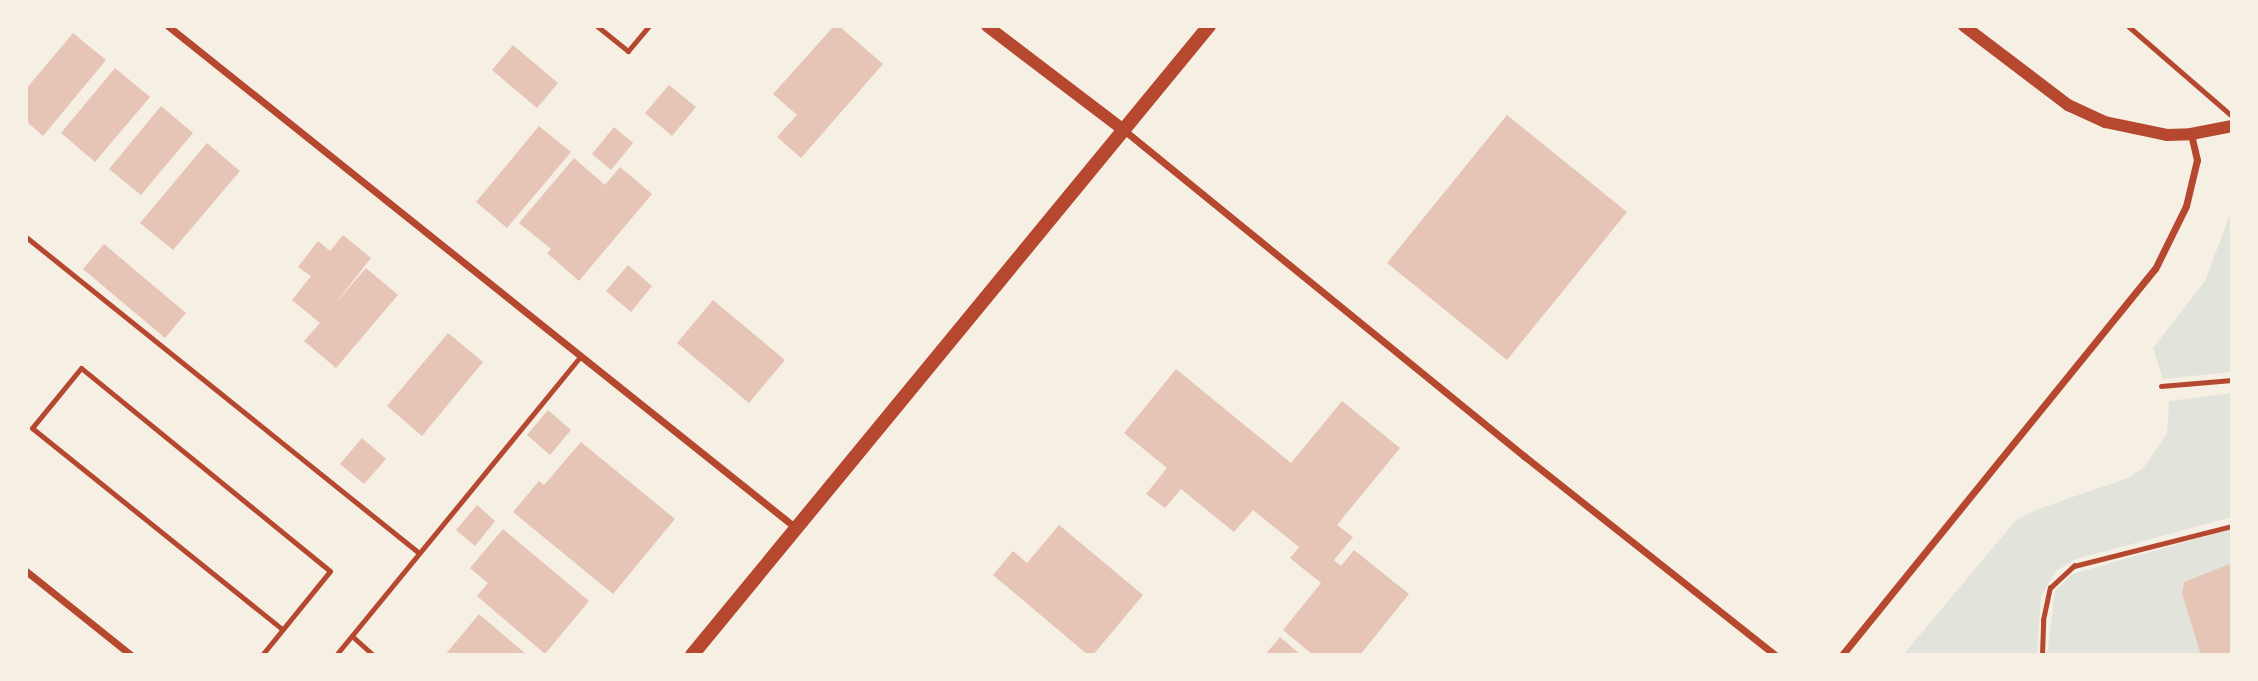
<!DOCTYPE html>
<style>
body{margin:0}
#map{position:relative;width:2258px;height:681px;overflow:hidden;background:#f6efe4;font-family:"Public Sans",sans-serif}
div>[style]{position:absolute}
[style*='--x']{left:calc(var(--x)*1px);top:calc(var(--y)*1px);width:calc(var(--w)*1px);rotate:calc(var(--a)*1deg)}
.green>*{inset:0;background:#e2e4dc}
.building>*{inset:0;background:#e6c5b7}
.path>*{height:4.5px;margin:-2.25px;padding:0 2.25px;transform-origin:2.25px;border-radius:2.25px;background:#b5482f}
.service>*{height:5px;margin:-2.5px;padding:0 2.5px;transform-origin:2.5px;border-radius:2.5px;background:#b5482f}
.minor>*{height:7px;margin:-3.5px;padding:0 3.5px;transform-origin:3.5px;border-radius:3.5px;background:#b5482f}
.tertiary>*{height:12px;margin:-6px;padding:0 6px;transform-origin:6px;border-radius:6px;background:#b5482f}
.secondary>*{height:14px;margin:-7px;padding:0 7px;transform-origin:7px;border-radius:7px;background:#b5482f}
span{translate:-50% -50%;white-space:nowrap;text-align:center;line-height:1.15;-webkit-text-stroke:7px #f6efe4;paint-order:stroke}
.frame{position:absolute;inset:0;border:28px solid #f6efe4;pointer-events:none}
</style>
<div id="map">
<div class="green">
<div style="clip-path:polygon(2232px 209px,2232px 372px,2163px 379px,2153px 348px,2205px 281px)"></div>
<div style="clip-path:polygon(2232px 393px,2232px 517px,2076px 559px,2056px 571px,2041px 596px,2037px 655px,1903px 655px,2016px 520px,2038px 509px,2128px 478px,2144px 467px,2167px 433px,2169px 401px)"></div>
<div style="clip-path:polygon(2232px 529px,2232px 563px,2184px 582px,2182px 594px,2201px 655px,2047px 655px,2055px 591px,2072px 574px)"></div>
</div>
<div class="building">
<div style="clip-path:polygon(834px 26px,839px 26px,883px 64px,801px 158px,777px 137px,797px 115px,773px 94px)"></div>
<div style="clip-path:polygon(73px 33px,106px 60px,43px 136px,26px 121px,26px 89px)"></div>
<div style="clip-path:polygon(513px 45px,558px 83px,537px 108px,492px 70px)"></div>
<div style="clip-path:polygon(115px 68px,150px 97px,95px 162px,61px 133px)"></div>
<div style="clip-path:polygon(669px 85px,696px 107px,672px 136px,645px 113px)"></div>
<div style="clip-path:polygon(161px 106px,193px 133px,141px 195px,109px 169px)"></div>
<div style="clip-path:polygon(1507px 115px,1627px 212px,1507px 360px,1387px 263px)"></div>
<div style="clip-path:polygon(539px 126px,571px 152px,507px 228px,476px 202px)"></div>
<div style="clip-path:polygon(614px 127px,633px 143px,611px 170px,592px 154px)"></div>
<div style="clip-path:polygon(207px 143px,240px 171px,173px 250px,140px 223px)"></div>
<div style="clip-path:polygon(574px 158px,605px 185px,620px 167px,652px 194px,579px 281px,547px 253px,551px 249px,519px 223px)"></div>
<div style="clip-path:polygon(343px 235px,371px 258px,334px 305px,366px 268px,398px 295px,336px 368px,304px 341px,320px 323px,292px 300px,311px 276px,298px 267px,318px 241px,330px 251px)"></div>
<div style="clip-path:polygon(104px 244px,186px 313px,165px 338px,83px 269px)"></div>
<div style="clip-path:polygon(628px 265px,652px 286px,631px 312px,606px 291px)"></div>
<div style="clip-path:polygon(713px 300px,785px 360px,749px 403px,677px 343px)"></div>
<div style="clip-path:polygon(448px 333px,483px 362px,422px 436px,387px 406px)"></div>
<div style="clip-path:polygon(1176px 369px,1291px 463px,1342px 401px,1400px 448px,1337px 525px,1353px 537px,1334px 560px,1341px 566px,1354px 550px,1409px 594px,1360px 655px,1313px 655px,1283px 630px,1321px 583px,1290px 558px,1299px 547px,1253px 510px,1234px 532px,1181px 489px,1165px 508px,1146px 494px,1167px 468px,1124px 433px)"></div>
<div style="clip-path:polygon(548px 410px,571px 430px,550px 455px,527px 435px)"></div>
<div style="clip-path:polygon(362px 438px,386px 459px,364px 484px,340px 464px)"></div>
<div style="clip-path:polygon(581px 442px,675px 519px,613px 594px,513px 512px,539px 481px,544px 485px)"></div>
<div style="clip-path:polygon(477px 505px,495px 521px,475px 546px,456px 530px)"></div>
<div style="clip-path:polygon(1059px 525px,1143px 595px,1093px 655px,1088px 655px,993px 575px,1013px 551px,1027px 563px)"></div>
<div style="clip-path:polygon(503px 529px,589px 601px,545px 654px,477px 596px,488px 583px,470px 568px)"></div>
<div style="clip-path:polygon(2232px 563px,2232px 655px,2201px 655px,2182px 594px,2184px 582px)"></div>
<div style="clip-path:polygon(479px 614px,527px 655px,445px 655px)"></div>
<div style="clip-path:polygon(1280px 637px,1301px 655px,1265px 655px)"></div>
</div>
<div class="path">
<div style="--x:2161;--y:386;--w:71;--a:-4.8"></div>
<div style="--x:2042;--y:655;--w:35;--a:-88"></div>
<div style="--x:2043;--y:620;--w:33;--a:-78"></div>
<div style="--x:2050;--y:588;--w:33;--a:-43"></div>
<div style="--x:2074;--y:566;--w:163;--a:-14.2"></div>
</div>
<div class="service">
<div style="--x:597;--y:26;--w:40;--a:39"></div>
<div style="--x:628;--y:51;--w:33;--a:-50"></div>
<div style="--x:2128;--y:26;--w:138;--a:40.9"></div>
<div style="--x:26;--y:237;--w:504;--a:38.8"></div>
<div style="--x:352;--y:636;--w:28;--a:42"></div>
<div style="--x:262;--y:655;--w:108;--a:-51"></div>
<div style="--x:330;--y:571;--w:321;--a:-140.8"></div>
<div style="--x:81;--y:368;--w:77;--a:129.2"></div>
<div style="--x:32;--y:428;--w:321;--a:38.8"></div>
<div style="--x:336;--y:655;--w:387;--a:-50.7"></div>
</div>
<div class="minor">
<div style="--x:168;--y:26;--w:804;--a:38.64"></div>
<div style="--x:1125;--y:131;--w:515;--a:39.16"></div>
<div style="--x:1524;--y:456;--w:320;--a:38.4"></div>
<div style="--x:26;--y:571;--w:134;--a:38.7"></div>
<div style="--x:1842;--y:655;--w:497;--a:-51"></div>
<div style="--x:2155;--y:269;--w:70;--a:-63.8"></div>
<div style="--x:2186;--y:206;--w:47;--a:-76.6"></div>
<div style="--x:2197;--y:160;--w:27;--a:-103"></div>
</div>
<div class="tertiary">
<div style="--x:987;--y:26;--w:173;--a:37.3"></div>
<div style="--x:1964;--y:26;--w:131;--a:37.2"></div>
<div style="--x:2068;--y:105;--w:41;--a:24.7"></div>
<div style="--x:2105;--y:122;--w:63;--a:11.8"></div>
<div style="--x:2167;--y:135;--w:24;--a:-2"></div>
<div style="--x:2191;--y:134;--w:42;--a:-11"></div>
</div>
<div class="secondary">
<div style="--x:692;--y:655;--w:814;--a:-50.58"></div>
</div>
<div class="frame"></div>
</div>
